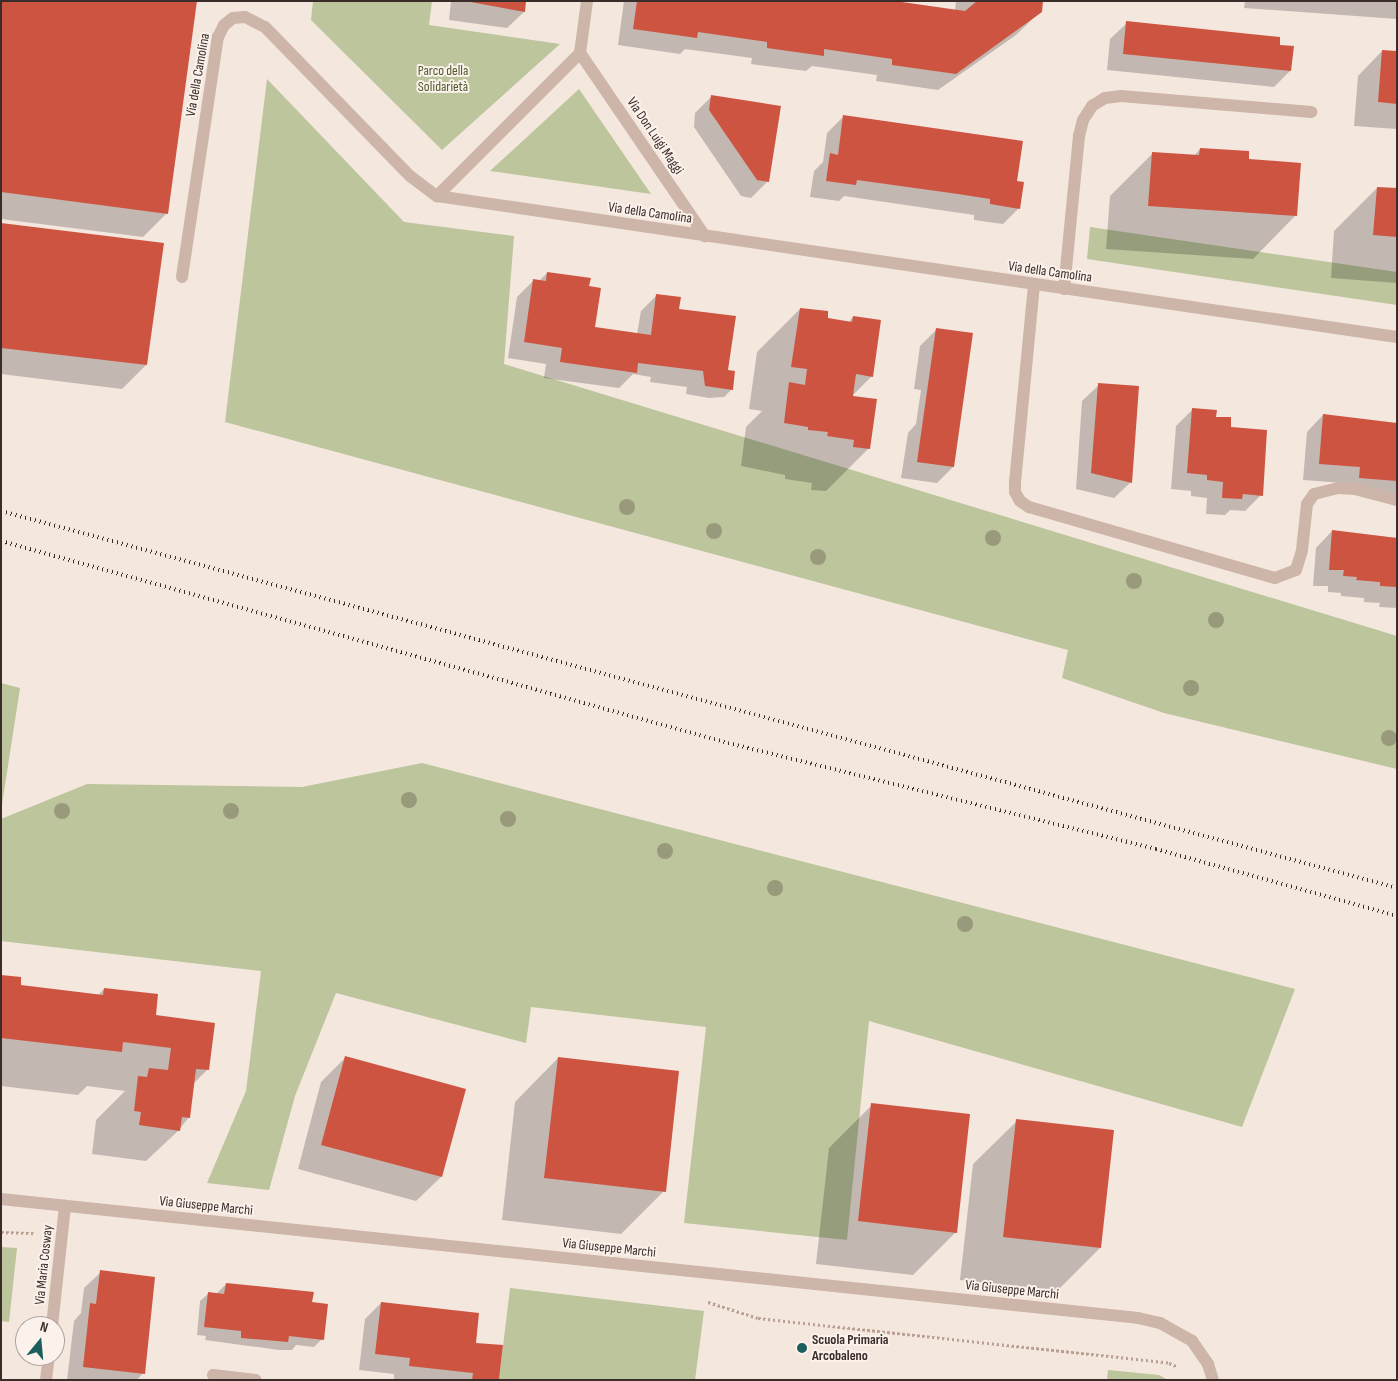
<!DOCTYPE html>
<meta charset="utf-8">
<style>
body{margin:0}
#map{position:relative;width:1398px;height:1381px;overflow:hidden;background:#f4e7de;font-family:"Sofia Sans Condensed",sans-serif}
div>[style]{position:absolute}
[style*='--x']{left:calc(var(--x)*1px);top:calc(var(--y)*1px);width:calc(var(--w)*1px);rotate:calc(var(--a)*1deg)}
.green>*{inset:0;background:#bcc59c}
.shadow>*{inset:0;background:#0003}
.building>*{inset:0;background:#ce5442}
.path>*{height:3px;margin-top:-1.5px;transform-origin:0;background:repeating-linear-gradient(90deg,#ba9f93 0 2.5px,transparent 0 5px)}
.service>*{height:12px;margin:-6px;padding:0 6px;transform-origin:6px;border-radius:6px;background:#ceb5a9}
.minor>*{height:12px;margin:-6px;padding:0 6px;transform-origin:6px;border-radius:6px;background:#ceb5a9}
.rail>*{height:4px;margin-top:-2px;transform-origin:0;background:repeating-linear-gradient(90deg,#3a2c29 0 1px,transparent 0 5px)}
.trees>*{width:16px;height:16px;margin:-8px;border-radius:50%;background:#99997c}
.dots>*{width:14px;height:14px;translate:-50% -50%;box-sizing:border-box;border:2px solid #fbf2eb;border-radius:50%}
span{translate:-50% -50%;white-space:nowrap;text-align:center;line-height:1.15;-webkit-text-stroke:4px #fbf2eb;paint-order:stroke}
.park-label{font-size:14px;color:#4f5a2b}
.street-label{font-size:14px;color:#3a2c29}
.poi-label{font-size:14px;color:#3a2c29;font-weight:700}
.left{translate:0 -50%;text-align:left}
.frame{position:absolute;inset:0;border:2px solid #3a2c29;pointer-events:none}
.north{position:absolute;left:15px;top:1316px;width:50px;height:50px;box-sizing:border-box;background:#fbf2eb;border:1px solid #aea39d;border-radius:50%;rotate:17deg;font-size:14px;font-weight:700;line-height:20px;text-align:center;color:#3a2c29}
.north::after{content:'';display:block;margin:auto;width:18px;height:22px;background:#1b5f5c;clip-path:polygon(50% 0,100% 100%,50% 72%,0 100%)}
</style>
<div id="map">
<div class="green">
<div style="clip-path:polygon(313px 1px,432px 1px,429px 25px,560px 44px,442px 150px,311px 20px)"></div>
<div style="clip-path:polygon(267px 79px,404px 222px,514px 236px,504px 364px,1397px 636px,1397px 769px,1164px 713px,1062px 678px,1068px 650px,225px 422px)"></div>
<div style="clip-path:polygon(579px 89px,651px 194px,490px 171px)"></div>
<div style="clip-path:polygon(1090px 227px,1397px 272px,1397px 305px,1087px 259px)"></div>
<div style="clip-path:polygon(1px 683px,20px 688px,1px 811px)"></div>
<div style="clip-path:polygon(422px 763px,1295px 989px,1242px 1127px,869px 1021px,847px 1240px,684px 1223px,706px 1027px,531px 1007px,526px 1043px,336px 993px,295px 1096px,269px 1190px,207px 1183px,246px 1091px,261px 971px,1px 941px,1px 819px,87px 784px,302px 787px)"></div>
<div style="clip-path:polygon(1px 1247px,17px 1248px,9px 1322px,1px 1321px)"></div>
<div style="clip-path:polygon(510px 1288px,704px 1311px,695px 1380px,499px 1380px)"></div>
<div style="clip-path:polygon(1108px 1370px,1159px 1375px,1168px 1380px,1107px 1380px)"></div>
</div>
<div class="shadow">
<div style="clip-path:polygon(1px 1px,167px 213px,143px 237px,1px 219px)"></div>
<div style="clip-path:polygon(451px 1px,525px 1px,524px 12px,507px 28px,449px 20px)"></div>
<div style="clip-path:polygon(624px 1px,892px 1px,955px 11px,956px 1px,1042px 1px,1041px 11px,1016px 35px,938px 90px,876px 81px,877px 75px,812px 66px,806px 71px,751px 64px,752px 58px,685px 49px,680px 54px,618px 45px)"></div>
<div style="clip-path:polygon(1245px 1px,1397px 1px,1397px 19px,1244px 8px)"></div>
<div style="clip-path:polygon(1127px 23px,1278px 46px,1290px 71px,1274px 87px,1107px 70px,1110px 39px)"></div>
<div style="clip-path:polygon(1382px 51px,1397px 52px,1397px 129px,1354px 126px,1358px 76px)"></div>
<div style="clip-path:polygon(712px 96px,768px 181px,751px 198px,741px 196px,694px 127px,695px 113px)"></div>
<div style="clip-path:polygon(844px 116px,1015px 182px,1019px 208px,1003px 224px,974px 220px,974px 215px,844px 196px,839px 201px,810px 197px,814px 171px,823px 162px,827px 133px)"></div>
<div style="clip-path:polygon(1200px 149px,1247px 160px,1296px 215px,1253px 259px,1106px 249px,1110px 196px,1153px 153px,1194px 156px)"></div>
<div style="clip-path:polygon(1377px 188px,1397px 190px,1397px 283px,1331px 278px,1334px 231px)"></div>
<div style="clip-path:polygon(1px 224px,146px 365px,122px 389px,1px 374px)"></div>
<div style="clip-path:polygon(547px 273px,588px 288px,594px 328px,637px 334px,641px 311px,657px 295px,678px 310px,727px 374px,732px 389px,724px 397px,709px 398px,686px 394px,687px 387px,650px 382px,651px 377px,633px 374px,619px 388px,544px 378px,546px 364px,508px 358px,517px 297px,534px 280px,539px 281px)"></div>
<div style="clip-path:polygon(800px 309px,826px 319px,848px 323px,853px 317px,872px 376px,851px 397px,869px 448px,826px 491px,811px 490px,812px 483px,785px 479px,785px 475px,741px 466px,746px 427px,762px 411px,749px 409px,757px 352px)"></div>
<div style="clip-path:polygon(937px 329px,953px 467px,937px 483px,901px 478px,908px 433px,916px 424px,921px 390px,914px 389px,920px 346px)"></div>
<div style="clip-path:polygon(1099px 385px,1131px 482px,1114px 498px,1076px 489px,1082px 401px)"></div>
<div style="clip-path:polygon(1193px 409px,1215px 418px,1229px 428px,1261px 495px,1245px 511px,1230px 510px,1225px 515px,1206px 514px,1207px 498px,1191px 496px,1191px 491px,1171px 489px,1176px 426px)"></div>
<div style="clip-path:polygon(1323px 415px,1397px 425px,1397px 501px,1344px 483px,1303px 480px,1307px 432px)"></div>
<div style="clip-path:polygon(1332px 531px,1397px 538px,1397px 608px,1379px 607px,1380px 603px,1364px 602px,1364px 598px,1341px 596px,1341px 593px,1328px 592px,1328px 586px,1313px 586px,1316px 548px)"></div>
<div style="clip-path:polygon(1px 976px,19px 986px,98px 995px,104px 989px,155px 1016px,208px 1069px,193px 1084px,189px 1117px,179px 1130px,146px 1161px,92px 1154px,96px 1120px,125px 1091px,87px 1086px,78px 1095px,1px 1086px)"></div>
<div style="clip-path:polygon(346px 1057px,441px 1177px,416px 1201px,298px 1169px,321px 1082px)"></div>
<div style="clip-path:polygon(558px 1058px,664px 1191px,621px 1234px,502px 1220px,515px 1102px)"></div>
<div style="clip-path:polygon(872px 1105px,956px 1232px,913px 1275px,816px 1264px,829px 1148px)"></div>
<div style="clip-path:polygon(1017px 1121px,1100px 1248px,1057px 1291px,960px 1280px,973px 1164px)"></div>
<div style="clip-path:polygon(101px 1272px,143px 1373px,137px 1380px,67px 1380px,74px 1321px,81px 1313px,84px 1288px)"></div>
<div style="clip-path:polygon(226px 1284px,311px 1303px,322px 1339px,314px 1347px,296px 1345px,292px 1350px,279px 1350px,205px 1340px,206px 1336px,197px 1335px,200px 1301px,208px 1294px,216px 1294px)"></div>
<div style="clip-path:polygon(381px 1303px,498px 1380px,394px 1380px,394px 1374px,359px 1370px,365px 1319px)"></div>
</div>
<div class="building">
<div style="clip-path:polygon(1px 1px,197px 1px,168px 214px,1px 192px)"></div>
<div style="clip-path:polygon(465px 1px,526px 1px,525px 12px)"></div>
<div style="clip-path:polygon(637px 1px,895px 1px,965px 11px,977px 1px,1043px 1px,1042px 12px,956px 74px,892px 65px,892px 59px,824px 49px,824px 56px,767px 48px,767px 42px,698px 32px,697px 38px,633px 29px)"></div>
<div style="clip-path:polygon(1126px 21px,1280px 37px,1280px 45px,1294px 46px,1291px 71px,1123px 54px)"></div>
<div style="clip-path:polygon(1382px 50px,1397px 51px,1397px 104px,1378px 102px)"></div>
<div style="clip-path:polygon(711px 95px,781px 106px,769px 182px,757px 180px,709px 110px)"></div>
<div style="clip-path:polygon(843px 115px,1023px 141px,1017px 181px,1024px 182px,1020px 209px,990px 204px,990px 199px,958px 194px,857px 180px,856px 185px,826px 181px,830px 153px,838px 155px)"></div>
<div style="clip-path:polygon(1200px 148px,1249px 151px,1249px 159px,1301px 163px,1297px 216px,1148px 206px,1152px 152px,1199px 155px)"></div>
<div style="clip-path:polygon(1377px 187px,1397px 188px,1397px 237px,1373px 235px)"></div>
<div style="clip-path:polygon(1px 223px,164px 243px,147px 365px,1px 348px)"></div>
<div style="clip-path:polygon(547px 272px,591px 278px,589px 286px,601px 288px,595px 327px,651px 335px,656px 294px,681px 297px,679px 309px,736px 316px,728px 370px,735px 371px,733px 390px,705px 386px,703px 371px,638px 363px,637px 373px,560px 362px,562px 348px,524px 342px,533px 279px,546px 281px)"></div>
<div style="clip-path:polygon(800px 308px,828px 311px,828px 318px,852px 322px,853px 316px,881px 320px,873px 377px,856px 374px,853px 396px,877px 399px,870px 449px,853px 447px,854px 440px,827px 436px,828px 432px,808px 430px,808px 427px,784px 423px,789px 382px,805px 385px,807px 369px,791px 367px)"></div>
<div style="clip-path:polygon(936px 328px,973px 333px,954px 467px,917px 462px)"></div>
<div style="clip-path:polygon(1098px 383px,1139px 386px,1132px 483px,1091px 473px)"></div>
<div style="clip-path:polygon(1192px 408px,1217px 410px,1216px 417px,1231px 417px,1231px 427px,1267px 430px,1263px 496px,1243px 494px,1242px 499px,1222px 498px,1223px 482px,1207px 480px,1207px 475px,1187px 473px)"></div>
<div style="clip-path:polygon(1323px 414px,1397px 423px,1397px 481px,1359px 478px,1360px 467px,1319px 464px)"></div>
<div style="clip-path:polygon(1332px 530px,1397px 538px,1397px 587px,1380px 586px,1380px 582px,1356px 580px,1357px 577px,1343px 576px,1344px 570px,1329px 570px)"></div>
<div style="clip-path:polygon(1px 975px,21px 977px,21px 985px,103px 995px,104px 988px,158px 994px,156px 1015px,215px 1023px,209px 1070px,196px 1069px,190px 1118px,182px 1117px,180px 1131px,139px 1125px,141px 1112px,134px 1111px,138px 1076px,147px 1077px,149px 1068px,168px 1070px,171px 1048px,123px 1042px,122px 1052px,1px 1038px)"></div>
<div style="clip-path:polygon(345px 1056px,466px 1089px,442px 1177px,321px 1145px)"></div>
<div style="clip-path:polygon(558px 1057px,679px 1071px,666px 1192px,544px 1178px)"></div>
<div style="clip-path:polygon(871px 1103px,970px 1114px,957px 1233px,858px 1221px)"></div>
<div style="clip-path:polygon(1016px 1119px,1114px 1130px,1101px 1248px,1003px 1237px)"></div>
<div style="clip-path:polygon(100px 1270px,155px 1277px,145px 1374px,83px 1367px,90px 1303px,96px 1304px)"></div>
<div style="clip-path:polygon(226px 1283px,314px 1292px,312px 1302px,328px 1304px,324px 1340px,289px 1336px,288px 1342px,241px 1338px,241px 1331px,204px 1327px,208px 1292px,224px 1294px)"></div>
<div style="clip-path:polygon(381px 1302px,479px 1313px,476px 1343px,503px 1345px,499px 1380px,472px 1380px,473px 1373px,409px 1366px,410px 1358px,375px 1354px)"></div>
</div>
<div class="path">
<div style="--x:1;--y:1232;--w:34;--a:2"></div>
<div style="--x:708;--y:1302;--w:52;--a:17.7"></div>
<div style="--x:758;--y:1318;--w:413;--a:6.2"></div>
<div style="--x:1169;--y:1363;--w:8;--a:23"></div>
<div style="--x:20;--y:1355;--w:34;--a:-83"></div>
</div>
<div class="service">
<div style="--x:1034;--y:285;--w:197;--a:95.5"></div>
<div style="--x:1015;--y:481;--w:11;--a:90"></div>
<div style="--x:1015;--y:492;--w:10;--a:61"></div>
<div style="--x:1020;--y:501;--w:11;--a:34"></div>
<div style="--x:1029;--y:507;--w:256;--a:16.1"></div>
<div style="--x:1275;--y:578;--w:22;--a:-21"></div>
<div style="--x:1296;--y:570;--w:21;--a:-73"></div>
<div style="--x:1302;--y:550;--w:46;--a:-83.8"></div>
<div style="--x:1307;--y:504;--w:12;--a:-55"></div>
<div style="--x:1314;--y:494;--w:25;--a:-14"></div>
<div style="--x:1338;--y:488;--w:17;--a:3"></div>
<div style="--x:1355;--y:489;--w:43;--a:14.7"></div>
<div style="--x:1064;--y:289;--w:154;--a:-84.4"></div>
<div style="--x:1079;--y:136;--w:16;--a:-76"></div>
<div style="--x:1083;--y:120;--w:17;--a:-57"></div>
<div style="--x:1092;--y:106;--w:15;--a:-32"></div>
<div style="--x:1105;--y:98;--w:16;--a:-7"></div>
<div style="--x:1121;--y:96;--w:191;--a:4.8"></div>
<div style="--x:213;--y:1375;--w:43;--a:6.6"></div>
</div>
<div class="minor">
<div style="--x:580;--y:53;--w:222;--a:55.7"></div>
<div style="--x:437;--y:196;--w:202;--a:-45"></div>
<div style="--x:580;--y:53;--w:52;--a:-82.3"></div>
<div style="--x:182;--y:277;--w:243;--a:-81.5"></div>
<div style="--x:218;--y:37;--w:13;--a:-63"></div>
<div style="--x:224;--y:25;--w:11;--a:-38"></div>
<div style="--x:233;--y:18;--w:12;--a:-5"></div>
<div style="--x:245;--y:17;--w:22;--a:27"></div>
<div style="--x:265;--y:27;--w:208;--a:45.8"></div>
<div style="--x:410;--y:176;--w:34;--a:37"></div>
<div style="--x:437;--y:196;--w:970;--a:8.36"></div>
<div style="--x:1;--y:1199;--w:1143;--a:5.97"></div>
<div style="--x:1138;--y:1318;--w:23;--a:13"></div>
<div style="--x:1160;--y:1323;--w:37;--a:29"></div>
<div style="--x:1192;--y:1341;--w:28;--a:55"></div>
<div style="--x:1208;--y:1364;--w:17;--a:73"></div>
<div style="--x:52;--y:1326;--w:121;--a:-83.8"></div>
<div style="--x:46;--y:1380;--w:24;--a:-83"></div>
</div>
<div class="rail">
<div style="--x:1;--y:511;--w:1446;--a:15.11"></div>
<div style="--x:1;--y:541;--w:755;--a:15.53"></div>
<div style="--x:728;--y:743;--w:441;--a:13.9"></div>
<div style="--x:1156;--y:849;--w:250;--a:15.5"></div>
</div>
<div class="trees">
<div style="left:627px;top:507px"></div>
<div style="left:714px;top:531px"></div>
<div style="left:993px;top:538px"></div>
<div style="left:818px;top:557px"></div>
<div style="left:1134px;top:581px"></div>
<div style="left:1216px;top:620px"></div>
<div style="left:1191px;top:688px"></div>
<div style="left:1389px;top:738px"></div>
<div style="left:409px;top:800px"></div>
<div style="left:62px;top:811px"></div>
<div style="left:231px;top:811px"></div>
<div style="left:508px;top:819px"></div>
<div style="left:665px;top:851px"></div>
<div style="left:775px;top:888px"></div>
<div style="left:965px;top:924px"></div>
</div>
<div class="dots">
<div style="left:802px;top:1348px;background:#1b5f5c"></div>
</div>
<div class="park-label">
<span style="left:443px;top:79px">Parco della<br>Solidarietà</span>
</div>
<div class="street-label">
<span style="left:198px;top:75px;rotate:-80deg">Via della Camolina</span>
<span style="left:655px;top:136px;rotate:56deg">Via Don Luigi Maggi</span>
<span style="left:650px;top:213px;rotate:8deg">Via della Camolina</span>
<span style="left:1050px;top:272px;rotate:8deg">Via della Camolina</span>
<span style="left:206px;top:1206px;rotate:6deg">Via Giuseppe Marchi</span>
<span style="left:609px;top:1248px;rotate:6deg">Via Giuseppe Marchi</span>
<span style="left:44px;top:1265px;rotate:-84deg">Via Maria Cosway</span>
<span style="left:1012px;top:1290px;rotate:6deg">Via Giuseppe Marchi</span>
</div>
<div class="poi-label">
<span class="left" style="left:812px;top:1348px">Scuola Primaria<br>Arcobaleno</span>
</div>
<div class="frame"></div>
<div class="north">N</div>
</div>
